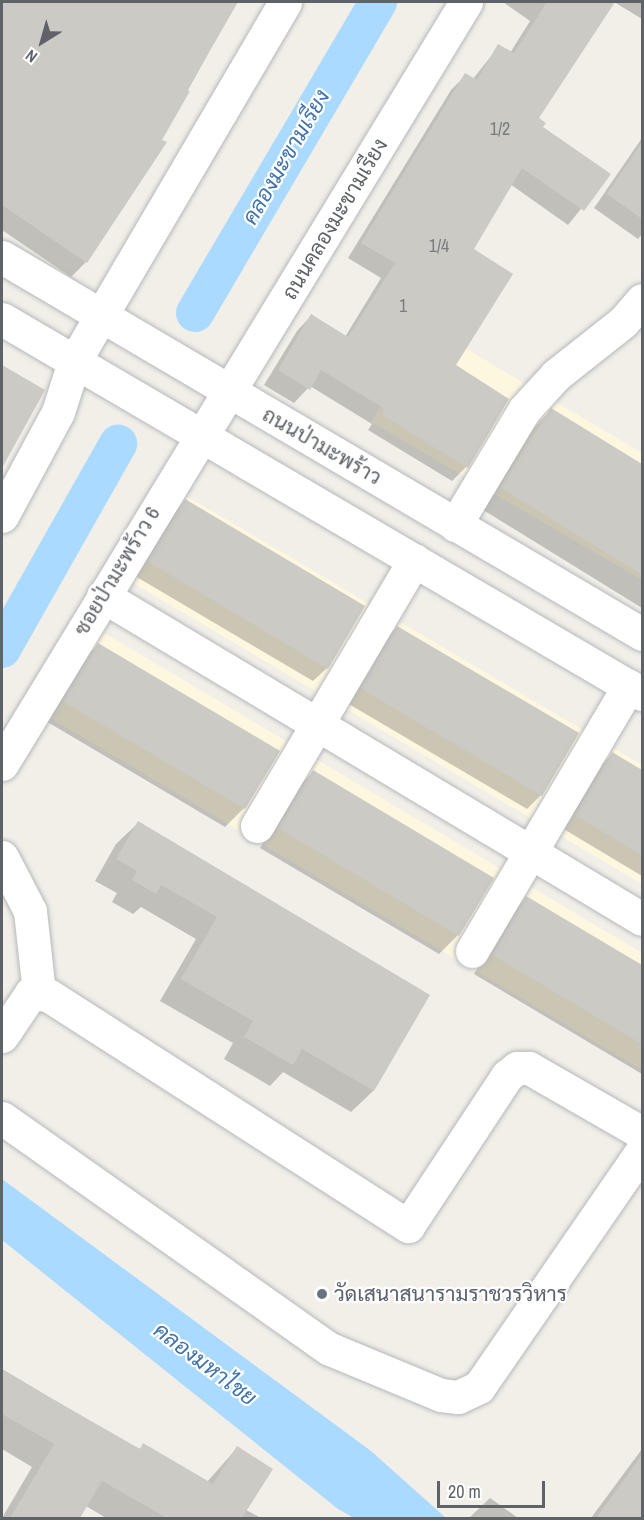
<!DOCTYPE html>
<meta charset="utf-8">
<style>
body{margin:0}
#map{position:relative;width:644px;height:1520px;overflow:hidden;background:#f1efe8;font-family:"Archivo Narrow",Sarabun,sans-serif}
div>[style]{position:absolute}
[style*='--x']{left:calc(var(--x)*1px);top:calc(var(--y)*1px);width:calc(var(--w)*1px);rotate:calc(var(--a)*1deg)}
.commercial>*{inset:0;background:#fef7e0}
.water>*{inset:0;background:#aadaff}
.shadow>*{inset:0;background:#0003}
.canal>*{height:38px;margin:-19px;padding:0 19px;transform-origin:19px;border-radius:19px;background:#aadaff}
.building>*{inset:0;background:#cccac5}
.roads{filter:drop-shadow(0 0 2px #b5b8bc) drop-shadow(0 0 2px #b5b8bc)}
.minor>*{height:33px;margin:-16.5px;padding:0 16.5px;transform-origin:16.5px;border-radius:16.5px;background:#fff}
.dots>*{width:16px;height:16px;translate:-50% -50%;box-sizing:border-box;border:3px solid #fff;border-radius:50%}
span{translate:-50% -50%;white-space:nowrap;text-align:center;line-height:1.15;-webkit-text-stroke:4.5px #fff;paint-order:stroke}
.number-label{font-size:18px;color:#7a7d7f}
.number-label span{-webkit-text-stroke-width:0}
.street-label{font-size:21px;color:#5f6368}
.worship-label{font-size:21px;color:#5b616d}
.left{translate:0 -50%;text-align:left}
.water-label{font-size:22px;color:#4174aa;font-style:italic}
.frame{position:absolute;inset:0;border:3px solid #5f6368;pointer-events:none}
.north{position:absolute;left:12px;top:12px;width:60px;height:60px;-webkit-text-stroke:4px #fff;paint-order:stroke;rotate:217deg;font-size:16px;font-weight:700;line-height:24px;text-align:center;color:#5f6368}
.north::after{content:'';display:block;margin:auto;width:21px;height:27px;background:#5f6368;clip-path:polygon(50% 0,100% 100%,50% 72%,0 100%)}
.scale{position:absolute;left:437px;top:1481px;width:108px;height:27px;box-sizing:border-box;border:3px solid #5f6368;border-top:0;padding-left:8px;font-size:18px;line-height:21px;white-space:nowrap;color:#5f6368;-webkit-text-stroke:4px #fff;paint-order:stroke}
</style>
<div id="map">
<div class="commercial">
<div style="clip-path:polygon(428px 326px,642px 453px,642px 580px,371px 422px)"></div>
<div style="clip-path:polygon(173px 488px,642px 765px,642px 884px,121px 576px)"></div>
<div style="clip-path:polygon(91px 625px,642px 953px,642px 1070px,40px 712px)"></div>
</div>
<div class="water">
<div style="clip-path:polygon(2px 1179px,371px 1451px,446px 1518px,354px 1518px,338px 1509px,2px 1240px)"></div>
</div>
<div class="shadow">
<div style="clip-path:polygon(2px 2px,237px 2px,160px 140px,86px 262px,71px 277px,2px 230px)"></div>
<div style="clip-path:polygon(503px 2px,613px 2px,537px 119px,541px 127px,609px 174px,568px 225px,510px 184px,472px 250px,454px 365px,466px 467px,452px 481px,368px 430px,372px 424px,310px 386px,294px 403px,264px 385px,297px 331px,311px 316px,345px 337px,381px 278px,348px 258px,451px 90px,466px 75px,473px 79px,499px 46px,510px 53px,530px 21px)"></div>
<div style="clip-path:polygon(614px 2px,642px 2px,642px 19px)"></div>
<div style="clip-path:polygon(642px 138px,642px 234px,638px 239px,594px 208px)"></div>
<div style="clip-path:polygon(2px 366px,43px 391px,14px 443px,2px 456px)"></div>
<div style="clip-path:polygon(551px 410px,642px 465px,642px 608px,480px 508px,531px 431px)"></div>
<div style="clip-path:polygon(185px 501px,327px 668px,313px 681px,135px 576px,172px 515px)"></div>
<div style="clip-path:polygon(397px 627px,541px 795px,527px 809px,347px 703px,384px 641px)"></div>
<div style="clip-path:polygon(98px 645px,244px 808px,225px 827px,44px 720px,79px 664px)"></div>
<div style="clip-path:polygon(612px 754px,642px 772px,642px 876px,562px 828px,599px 767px)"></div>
<div style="clip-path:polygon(313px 772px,458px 935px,439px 954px,260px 848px,294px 791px)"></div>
<div style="clip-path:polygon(138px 823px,428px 995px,373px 1091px,351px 1112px,283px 1072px,270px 1086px,224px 1059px,233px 1043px,160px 1001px,196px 939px,141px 907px,133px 914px,112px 902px,117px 893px,95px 881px,116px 844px)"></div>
<div style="clip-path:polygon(526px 898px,642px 967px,642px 1074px,474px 974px,507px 917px)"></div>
<div style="clip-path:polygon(2px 1369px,138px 1450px,144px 1445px,207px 1482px,237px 1448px,246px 1510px,261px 1518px,106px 1518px,86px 1506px,78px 1518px,2px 1518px,32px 1467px,2px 1449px)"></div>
<div style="clip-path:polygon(642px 1449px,642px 1518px,591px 1518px)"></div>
<div style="clip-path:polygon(490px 1498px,518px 1518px,469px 1518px)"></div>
</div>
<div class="canal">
<div style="--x:195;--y:313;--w:361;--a:-59.5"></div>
<div style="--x:2;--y:649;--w:236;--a:-60.5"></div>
</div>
<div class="building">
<div style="clip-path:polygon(2px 2px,238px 2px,187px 90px,190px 91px,162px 140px,167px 142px,87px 263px,2px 205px)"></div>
<div style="clip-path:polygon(547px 2px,615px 2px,539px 118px,546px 123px,543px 127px,611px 174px,584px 211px,522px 168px,474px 249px,513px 274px,456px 365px,509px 399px,468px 468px,382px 415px,385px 409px,321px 370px,310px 390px,278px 370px,311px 314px,348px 337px,395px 263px,361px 243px,465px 73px,477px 80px,498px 44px,514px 53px)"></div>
<div style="clip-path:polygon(642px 142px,642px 219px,607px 194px)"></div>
<div style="clip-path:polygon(2px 365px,45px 390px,2px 468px)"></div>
<div style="clip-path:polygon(551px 408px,642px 464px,642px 575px,500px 487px)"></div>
<div style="clip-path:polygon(185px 499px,365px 606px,328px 669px,147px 561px)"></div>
<div style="clip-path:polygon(397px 626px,579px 733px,542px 796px,360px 688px)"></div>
<div style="clip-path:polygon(98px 643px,280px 751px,245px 809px,62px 701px)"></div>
<div style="clip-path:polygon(612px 752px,642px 770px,642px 855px,575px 815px)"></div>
<div style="clip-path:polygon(313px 770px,494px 878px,459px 936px,278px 828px)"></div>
<div style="clip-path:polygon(138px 821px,430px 995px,374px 1091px,302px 1049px,293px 1065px,244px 1037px,253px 1021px,181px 979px,217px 917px,161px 885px,156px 894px,132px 880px,137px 871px,116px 859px)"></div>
<div style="clip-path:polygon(526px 896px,642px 965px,642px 1044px,492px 955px)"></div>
<div style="clip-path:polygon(2px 1370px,140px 1449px,143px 1443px,213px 1484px,237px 1446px,273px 1469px,242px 1518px,167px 1518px,102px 1481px,80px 1518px,10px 1518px,54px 1444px,2px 1414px)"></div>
<div style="clip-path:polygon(642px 1455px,642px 1518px,596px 1518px)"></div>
</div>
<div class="roads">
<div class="minor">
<div style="--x:2;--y:257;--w:743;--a:30.5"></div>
<div style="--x:2;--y:319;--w:742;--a:30.37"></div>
<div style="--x:2;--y:516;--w:118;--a:-61.7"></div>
<div style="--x:58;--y:412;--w:52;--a:-72.3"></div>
<div style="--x:74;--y:362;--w:417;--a:-59.6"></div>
<div style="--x:455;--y:525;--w:134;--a:-59"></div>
<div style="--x:524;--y:410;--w:47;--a:-47.6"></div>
<div style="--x:556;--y:375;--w:85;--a:-38.3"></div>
<div style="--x:623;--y:322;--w:29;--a:-49"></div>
<div style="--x:103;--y:596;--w:628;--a:30.93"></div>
<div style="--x:2;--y:764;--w:892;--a:-58.66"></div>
<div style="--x:257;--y:826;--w:309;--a:-59.4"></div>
<div style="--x:2;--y:857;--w:61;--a:62.6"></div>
<div style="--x:30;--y:911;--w:82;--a:83.7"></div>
<div style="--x:472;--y:951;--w:308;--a:-59.4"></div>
<div style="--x:2;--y:1036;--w:52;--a:-56"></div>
<div style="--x:31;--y:993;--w:17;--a:7"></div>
<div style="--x:48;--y:995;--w:428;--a:32.7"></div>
<div style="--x:408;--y:1226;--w:180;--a:-56.6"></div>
<div style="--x:507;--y:1076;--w:13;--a:-39"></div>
<div style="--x:517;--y:1068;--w:12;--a:0"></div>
<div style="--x:529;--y:1068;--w:130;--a:29.9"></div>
<div style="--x:2;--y:1118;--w:401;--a:35.2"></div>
<div style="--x:330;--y:1349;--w:120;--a:22.5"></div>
<div style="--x:441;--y:1395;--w:17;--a:7"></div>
<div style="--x:458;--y:1397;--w:23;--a:-25"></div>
<div style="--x:479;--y:1387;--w:287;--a:-55.4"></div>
</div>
</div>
<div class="dots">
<div style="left:322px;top:1294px;background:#6b7280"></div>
</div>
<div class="number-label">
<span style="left:500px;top:129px">1/2</span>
<span style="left:439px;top:246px">1/4</span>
<span style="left:403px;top:306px">1</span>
</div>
<div class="street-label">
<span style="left:335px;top:219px;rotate:-59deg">ถนนคลองมะขามเรียง</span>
<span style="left:322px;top:446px;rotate:30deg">ถนนป่ามะพร้าว</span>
<span style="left:117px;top:571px;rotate:-59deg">ซอยป่ามะพร้าว 6</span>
</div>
<div class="worship-label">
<span class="left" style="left:334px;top:1294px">วัดเสนาสนารามราชวรวิหาร</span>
</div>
<div class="water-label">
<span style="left:286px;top:157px;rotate:-60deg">คลองมะขามเรียง</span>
<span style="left:205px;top:1364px;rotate:37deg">คลองมหาไชย</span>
</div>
<div class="frame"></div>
<div class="north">N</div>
<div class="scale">20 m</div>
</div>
